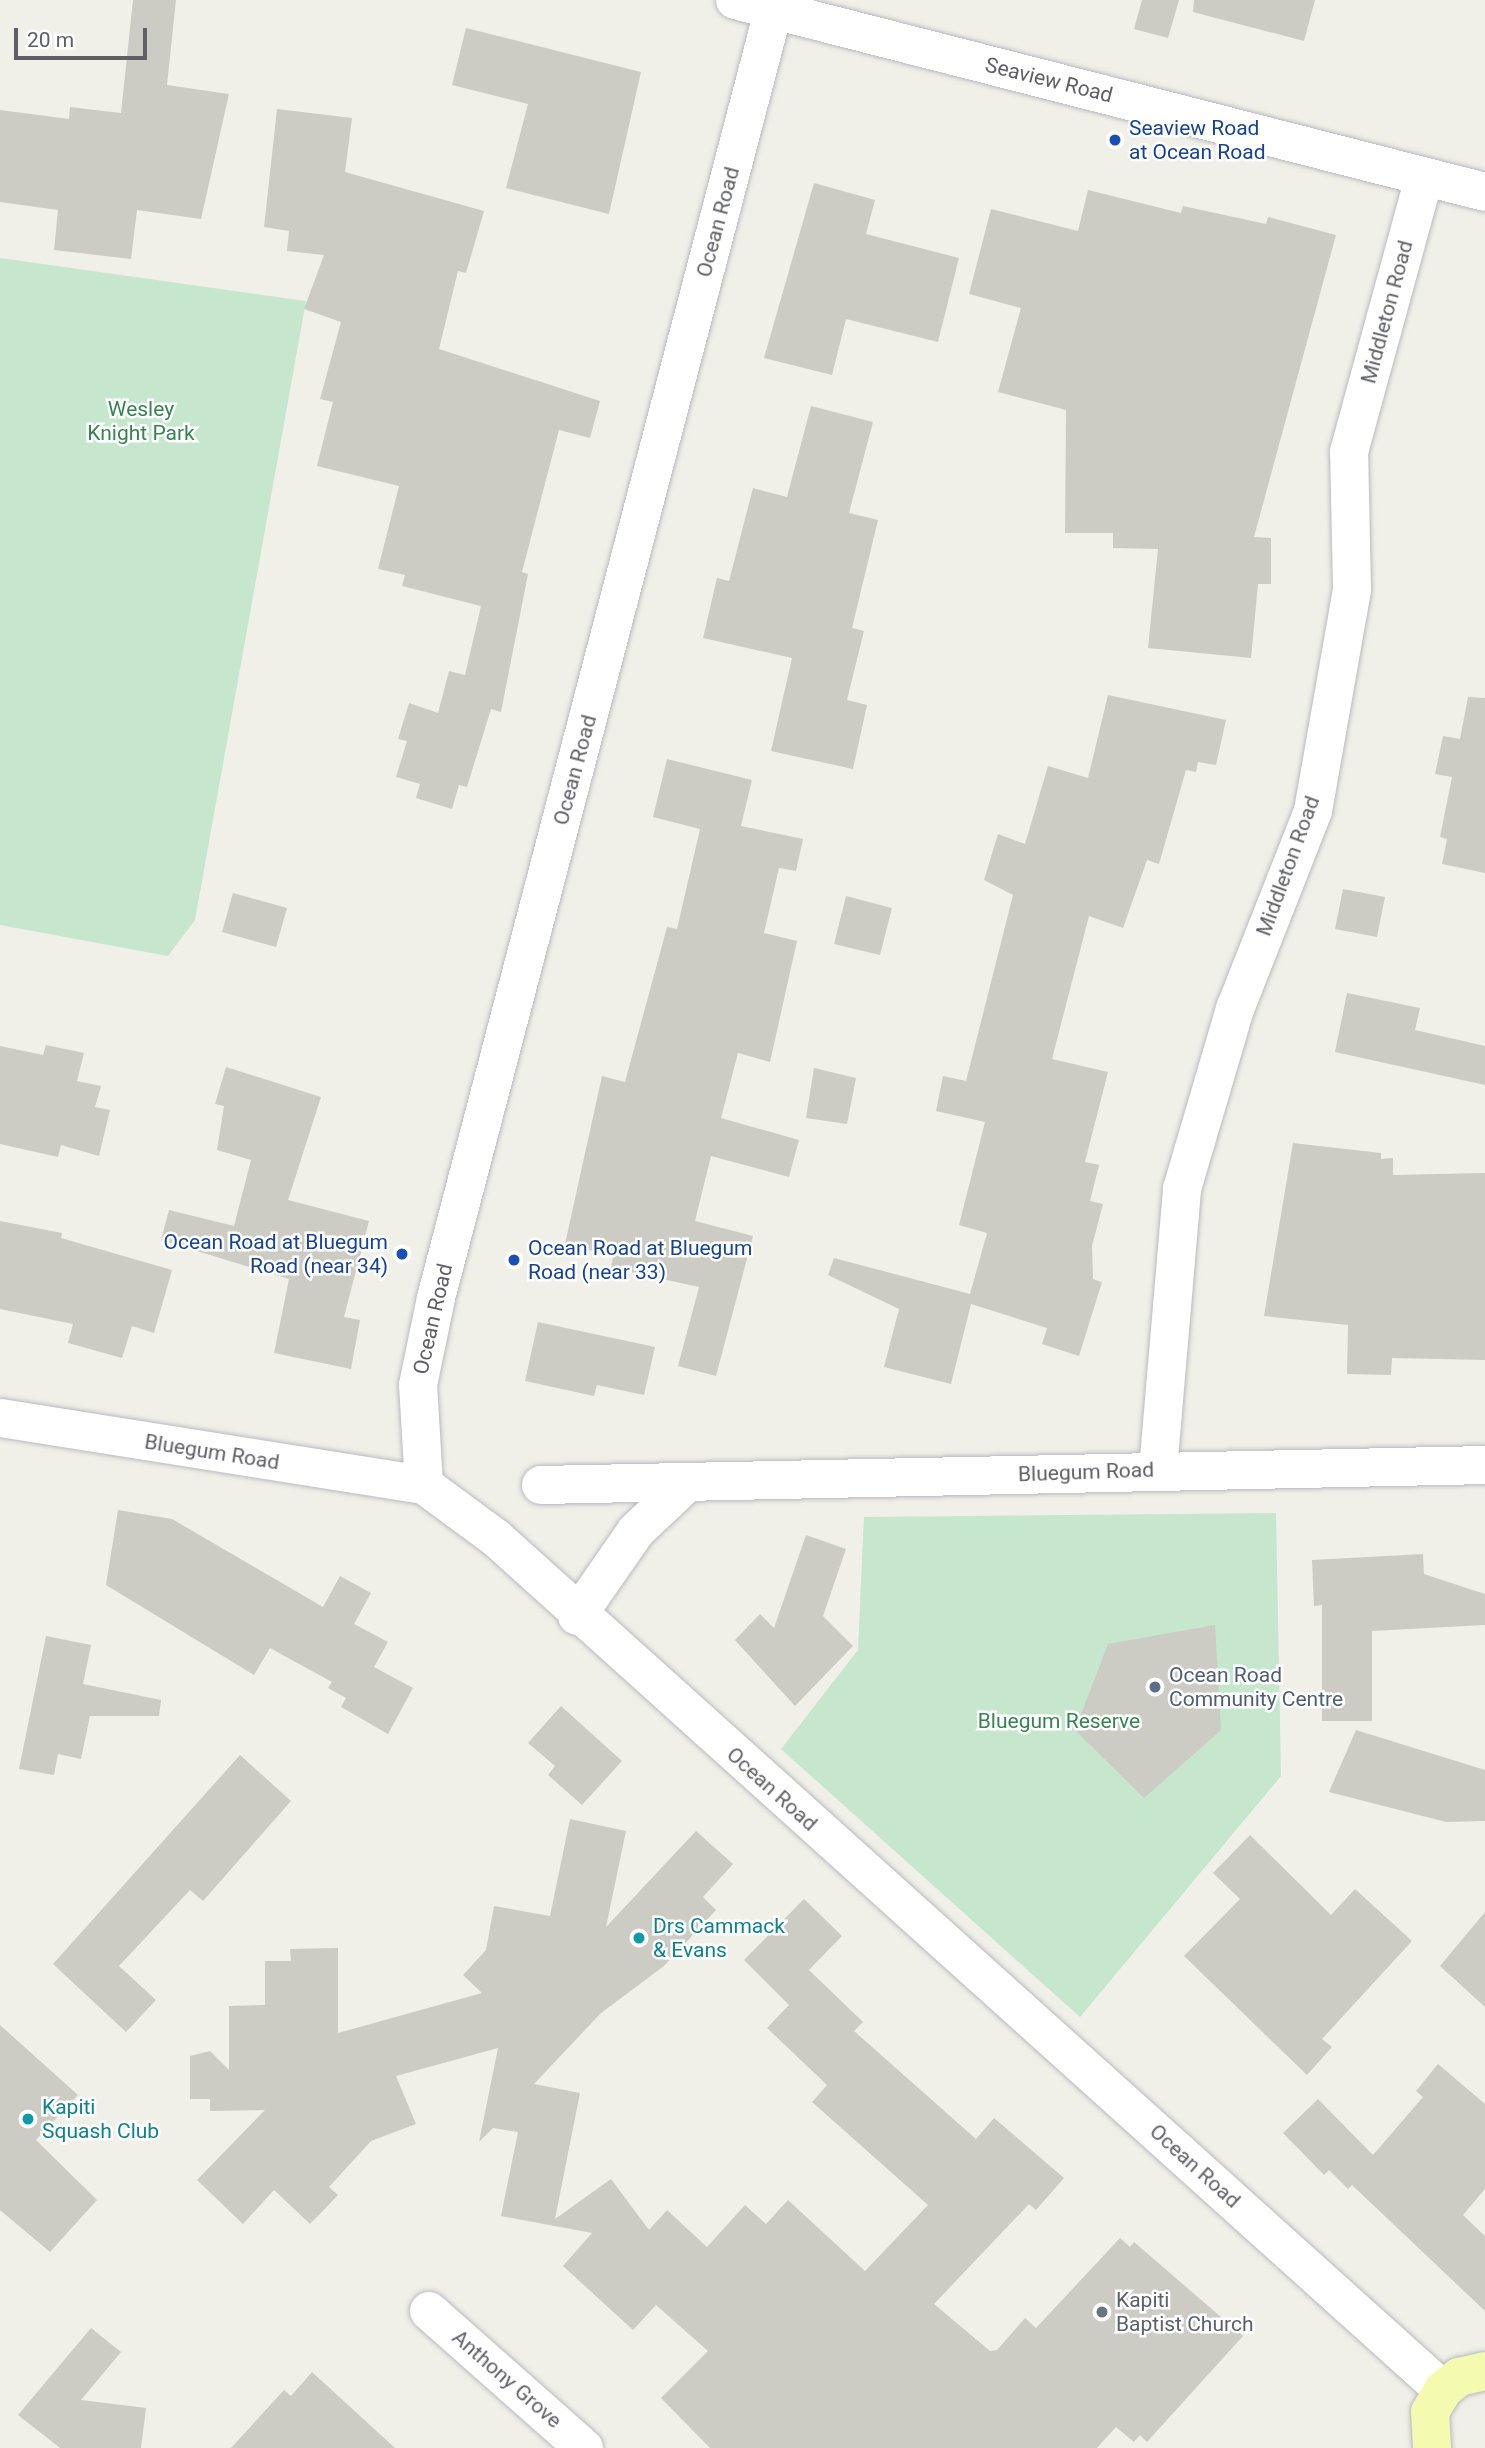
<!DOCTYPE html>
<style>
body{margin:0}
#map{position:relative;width:1485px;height:2448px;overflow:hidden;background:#f0f0e8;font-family:Roboto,sans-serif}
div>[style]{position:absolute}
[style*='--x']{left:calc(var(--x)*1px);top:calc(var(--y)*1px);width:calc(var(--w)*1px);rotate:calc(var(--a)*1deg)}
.green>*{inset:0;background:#c6e6ce}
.building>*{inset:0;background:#cccbc4}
.roads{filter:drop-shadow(0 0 2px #babac0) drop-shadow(0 0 2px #babac0)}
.minor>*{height:38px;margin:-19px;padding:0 19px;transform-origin:19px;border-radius:19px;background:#fff}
.major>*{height:38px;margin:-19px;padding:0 19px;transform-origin:19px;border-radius:19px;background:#f4fbb1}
.dots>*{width:19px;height:19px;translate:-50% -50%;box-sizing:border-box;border:4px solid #fff;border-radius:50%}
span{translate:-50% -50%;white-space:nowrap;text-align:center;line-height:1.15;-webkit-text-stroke:5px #fff;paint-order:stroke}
.street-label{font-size:21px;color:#5f6067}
.transit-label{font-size:21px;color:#164399}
.left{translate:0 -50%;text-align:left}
.right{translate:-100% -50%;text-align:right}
.park-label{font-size:21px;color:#398351}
.service-label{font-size:21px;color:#4e5e75}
.culture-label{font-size:21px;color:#0d838f}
.worship-label{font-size:21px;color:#5b616d}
.scale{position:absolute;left:14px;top:28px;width:133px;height:32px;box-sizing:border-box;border:4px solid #5f6067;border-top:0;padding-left:9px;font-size:21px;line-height:24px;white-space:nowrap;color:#5f6067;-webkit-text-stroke:5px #fff;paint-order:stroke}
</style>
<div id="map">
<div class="green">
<div style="clip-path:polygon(0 258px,306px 301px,195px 920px,168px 956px,0 925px)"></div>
<div style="clip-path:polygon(1276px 1513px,1281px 1776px,1080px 2017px,781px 1749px,858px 1650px,864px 1517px)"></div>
</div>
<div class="building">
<div style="clip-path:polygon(133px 0,176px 0,167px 85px,229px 94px,201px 219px,137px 210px,131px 259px,54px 250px,58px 210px,0 202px,0 110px,69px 119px,70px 107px,121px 113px)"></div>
<div style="clip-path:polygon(1142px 0,1179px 0,1168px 38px,1134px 29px)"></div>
<div style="clip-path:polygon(1194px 0,1315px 0,1304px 41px,1193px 12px)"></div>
<div style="clip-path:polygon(466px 28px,641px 72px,609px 214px,506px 188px,528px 104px,452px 85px)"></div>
<div style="clip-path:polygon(277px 109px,352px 118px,345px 172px,484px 211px,466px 273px,458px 271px,439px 349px,600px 401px,590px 438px,559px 430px,522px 572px,528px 574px,501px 712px,491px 709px,467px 787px,459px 785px,452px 809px,416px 798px,420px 784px,396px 777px,407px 741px,398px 739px,409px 703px,438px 713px,449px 671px,465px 675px,481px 606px,402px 586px,405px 575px,378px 569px,399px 486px,317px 466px,333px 402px,320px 399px,341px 322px,304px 309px,324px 255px,287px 251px,289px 231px,264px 227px)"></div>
<div style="clip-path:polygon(814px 183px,875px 200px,866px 234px,959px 258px,938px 342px,846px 319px,832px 375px,764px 358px)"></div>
<div style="clip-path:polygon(1088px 190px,1181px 213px,1183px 206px,1266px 224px,1268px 217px,1336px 235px,1254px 537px,1271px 538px,1271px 584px,1258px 584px,1251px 658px,1148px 648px,1158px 549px,1113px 548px,1113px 533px,1065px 533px,1066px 410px,998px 392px,1021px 308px,969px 294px,991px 209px,1078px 231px)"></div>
<div style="clip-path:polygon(811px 406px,873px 422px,849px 513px,878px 520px,852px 628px,864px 631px,847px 700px,867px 705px,853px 769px,771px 751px,792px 658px,703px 638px,717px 578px,729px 581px,753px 488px,787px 497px)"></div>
<div style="clip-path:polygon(1108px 695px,1226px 720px,1216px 765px,1198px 762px,1196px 772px,1186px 770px,1159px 864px,1147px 860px,1123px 928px,1089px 916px,1052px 1059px,1108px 1072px,1085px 1162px,1099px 1165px,1090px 1201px,1103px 1204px,1092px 1246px,1093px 1279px,1102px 1282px,1079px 1356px,1042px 1344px,1047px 1328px,971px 1304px,951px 1384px,884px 1367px,899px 1309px,828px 1275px,834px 1258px,970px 1294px,987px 1233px,959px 1225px,985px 1122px,936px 1111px,943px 1076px,966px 1081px,1013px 895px,984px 880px,998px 834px,1025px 844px,1048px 766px,1088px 778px)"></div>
<div style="clip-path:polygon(1468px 697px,1485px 698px,1485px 873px,1442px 864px,1447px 839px,1440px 837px,1452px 777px,1435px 774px,1443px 736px,1460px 739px)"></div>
<div style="clip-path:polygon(667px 759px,752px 780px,741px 826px,803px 839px,796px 871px,779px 868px,764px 933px,797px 941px,770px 1062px,738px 1053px,721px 1118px,799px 1140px,789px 1177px,711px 1156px,695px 1221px,753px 1236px,716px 1376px,678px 1366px,699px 1287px,611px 1268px,613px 1256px,565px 1244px,602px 1076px,625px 1082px,667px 927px,677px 929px,700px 829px,653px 817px)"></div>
<div style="clip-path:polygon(1343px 889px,1385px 897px,1377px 937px,1335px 929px)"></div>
<div style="clip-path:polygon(233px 893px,287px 908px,276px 947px,222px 932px)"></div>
<div style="clip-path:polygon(846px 896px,892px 908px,880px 955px,834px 944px)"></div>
<div style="clip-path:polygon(1347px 993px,1420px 1008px,1415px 1030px,1485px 1046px,1485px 1085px,1335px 1052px)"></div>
<div style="clip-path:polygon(46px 1045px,84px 1053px,77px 1081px,101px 1086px,95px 1107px,110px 1110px,99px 1156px,61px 1145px,58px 1157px,0 1144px,0 1046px,43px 1055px)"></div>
<div style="clip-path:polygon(226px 1067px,321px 1097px,288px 1200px,369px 1221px,344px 1317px,360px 1320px,351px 1369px,274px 1353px,289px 1279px,161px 1240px,169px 1210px,234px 1226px,251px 1160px,217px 1150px,224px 1106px,215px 1104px)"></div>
<div style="clip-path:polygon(814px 1068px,856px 1078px,847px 1124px,806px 1118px)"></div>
<div style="clip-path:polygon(1293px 1143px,1381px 1153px,1381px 1159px,1393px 1158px,1393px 1175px,1485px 1173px,1485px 1360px,1392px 1358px,1391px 1375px,1347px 1374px,1348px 1325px,1264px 1316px)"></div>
<div style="clip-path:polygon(0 1221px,62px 1233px,61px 1238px,172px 1270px,154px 1333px,132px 1326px,122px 1358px,68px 1343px,73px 1324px,0 1309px)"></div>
<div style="clip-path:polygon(538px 1322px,655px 1347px,644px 1395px,597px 1385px,594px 1396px,525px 1381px)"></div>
<div style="clip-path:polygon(118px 1510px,172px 1519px,323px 1607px,340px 1576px,371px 1593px,354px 1624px,388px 1642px,374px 1667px,413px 1688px,388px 1734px,341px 1707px,346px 1698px,328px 1688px,332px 1682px,270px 1648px,254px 1675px,106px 1585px)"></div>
<div style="clip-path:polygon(806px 1535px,846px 1549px,823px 1616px,853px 1646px,795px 1706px,735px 1640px,760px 1614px,774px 1628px)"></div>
<div style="clip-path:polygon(1423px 1554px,1424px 1574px,1485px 1594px,1485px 1625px,1372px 1631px,1372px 1721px,1322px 1721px,1322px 1605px,1314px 1606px,1312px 1560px)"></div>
<div style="clip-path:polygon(1215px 1625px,1221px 1730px,1144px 1798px,1075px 1730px,1108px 1644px)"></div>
<div style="clip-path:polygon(46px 1636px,91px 1645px,83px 1684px,161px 1700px,159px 1716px,90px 1716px,81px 1759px,58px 1754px,54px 1775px,19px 1769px)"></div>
<div style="clip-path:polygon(561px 1706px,622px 1761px,582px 1805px,548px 1775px,555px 1766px,528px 1743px)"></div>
<div style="clip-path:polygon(1356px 1730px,1485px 1770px,1485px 1821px,1446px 1822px,1329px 1792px)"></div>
<div style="clip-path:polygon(240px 1755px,291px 1801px,203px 1901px,190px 1890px,119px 1966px,156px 2000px,126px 2032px,53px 1964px)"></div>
<div style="clip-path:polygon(570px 1819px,626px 1831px,606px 1927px,696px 1831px,733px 1864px,703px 1897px,716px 1910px,664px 1966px,601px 2013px,534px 2084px,580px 2093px,555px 2219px,611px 2179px,649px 2230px,667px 2210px,707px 2247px,745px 2205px,766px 2224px,788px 2200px,865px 2271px,928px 2205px,812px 2102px,827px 2085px,767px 2028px,789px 2005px,744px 1960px,804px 1899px,842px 1936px,809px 1970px,863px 2022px,854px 2031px,976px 2139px,994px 2118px,1064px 2178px,1036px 2210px,1029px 2204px,934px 2304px,990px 2351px,997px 2350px,1025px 2318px,1036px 2328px,1120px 2238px,1130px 2247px,1134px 2242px,1243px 2336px,1147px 2442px,1140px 2435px,1134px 2442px,1116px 2427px,1097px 2448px,710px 2448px,661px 2398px,708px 2351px,656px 2305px,633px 2330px,563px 2266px,592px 2233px,501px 2216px,518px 2132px,493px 2128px,479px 2142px,498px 2048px,396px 2076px,416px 2124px,371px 2141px,329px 2187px,338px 2195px,310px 2224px,274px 2190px,243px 2224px,197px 2180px,265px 2110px,210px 2111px,210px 2099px,190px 2099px,190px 2056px,210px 2051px,229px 2070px,229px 2006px,265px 2005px,265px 1961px,291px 1961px,290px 1949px,338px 1948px,338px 2033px,482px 1993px,463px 1975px,486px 1950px,494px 1906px,550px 1916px)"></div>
<div style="clip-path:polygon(1250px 1835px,1331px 1915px,1355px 1889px,1412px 1941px,1322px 2039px,1332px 2047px,1307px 2075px,1184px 1956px,1240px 1899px,1213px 1873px)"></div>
<div style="clip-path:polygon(1485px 1912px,1485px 2007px,1440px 1966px)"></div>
<div style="clip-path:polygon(0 2025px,78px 2095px,36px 2140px,97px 2200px,50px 2252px,0 2210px)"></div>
<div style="clip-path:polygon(1438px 2064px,1485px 2104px,1485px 2189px,1463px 2215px,1485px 2236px,1485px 2311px,1352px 2185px,1348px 2189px,1329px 2170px,1324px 2175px,1283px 2133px,1318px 2099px,1373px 2155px,1423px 2097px,1416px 2091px)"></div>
<div style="clip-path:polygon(91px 2328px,121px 2352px,81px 2400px,146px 2408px,141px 2448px,60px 2448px,18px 2415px)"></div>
<div style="clip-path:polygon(312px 2372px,395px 2448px,231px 2448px,284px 2390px,291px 2396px)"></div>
</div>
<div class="roads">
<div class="minor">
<div style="--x:735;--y:0;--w:774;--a:14.36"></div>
<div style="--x:0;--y:1418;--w:429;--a:9"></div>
<div style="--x:424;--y:1485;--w:89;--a:36.4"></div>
<div style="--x:496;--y:1538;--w:1274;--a:41.98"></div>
<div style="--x:1158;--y:1470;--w:282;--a:-85.1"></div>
<div style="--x:1182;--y:1189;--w:188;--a:-73.6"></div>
<div style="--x:1235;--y:1009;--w:213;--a:-68.5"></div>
<div style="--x:1313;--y:811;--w:224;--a:-80"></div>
<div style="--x:1352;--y:590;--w:138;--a:-91.2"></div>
<div style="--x:1349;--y:452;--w:285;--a:-74.7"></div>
<div style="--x:424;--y:1485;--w:100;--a:-93.4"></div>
<div style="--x:418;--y:1385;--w:89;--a:-78.3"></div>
<div style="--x:436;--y:1298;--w:1342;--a:-75.32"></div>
<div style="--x:541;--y:1485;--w:944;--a:-1.21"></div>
<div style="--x:577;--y:1616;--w:103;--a:-55.2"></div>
<div style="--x:636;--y:1531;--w:70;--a:-43.3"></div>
<div style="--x:429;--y:2311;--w:207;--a:41.5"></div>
</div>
<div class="major">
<div style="--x:1432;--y:2448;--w:36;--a:-93"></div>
<div style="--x:1430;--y:2412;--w:26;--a:-59"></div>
<div style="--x:1443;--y:2390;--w:21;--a:-39"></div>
<div style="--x:1459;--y:2377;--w:27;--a:-13"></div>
</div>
</div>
<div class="dots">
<div style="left:1115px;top:140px;background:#1a4fb4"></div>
<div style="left:402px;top:1254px;background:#1a4fb4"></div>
<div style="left:514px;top:1260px;background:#1a4fb4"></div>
<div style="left:1155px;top:1687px;background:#5c6f8a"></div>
<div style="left:639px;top:1938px;background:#0f9aa8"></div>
<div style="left:28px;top:2119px;background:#0f9aa8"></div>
<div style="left:1102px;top:2312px;background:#6b7280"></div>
</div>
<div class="street-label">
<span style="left:1049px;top:80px;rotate:14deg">Seaview Road</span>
<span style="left:718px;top:222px;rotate:-75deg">Ocean Road</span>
<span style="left:1387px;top:312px;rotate:-75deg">Middleton Road</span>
<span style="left:575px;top:770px;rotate:-75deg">Ocean Road</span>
<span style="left:1288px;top:866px;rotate:-70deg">Middleton Road</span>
<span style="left:433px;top:1319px;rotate:-77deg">Ocean Road</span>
<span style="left:212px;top:1452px;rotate:9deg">Bluegum Road</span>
<span style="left:1086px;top:1472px;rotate:-2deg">Bluegum Road</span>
<span style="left:772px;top:1789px;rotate:42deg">Ocean Road</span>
<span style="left:1195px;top:2166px;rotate:42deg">Ocean Road</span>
<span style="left:507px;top:2379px;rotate:41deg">Anthony Grove</span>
</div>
<div class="transit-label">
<span class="left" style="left:1129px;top:140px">Seaview Road<br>at Ocean Road</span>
<span class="right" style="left:388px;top:1254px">Ocean Road at Bluegum<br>Road (near 34)</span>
<span class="left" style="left:528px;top:1260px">Ocean Road at Bluegum<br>Road (near 33)</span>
</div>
<div class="park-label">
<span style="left:141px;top:421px">Wesley<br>Knight Park</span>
<span style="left:1059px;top:1721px">Bluegum Reserve</span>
</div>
<div class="service-label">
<span class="left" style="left:1169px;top:1687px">Ocean Road<br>Community Centre</span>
</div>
<div class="culture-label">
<span class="left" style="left:653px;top:1938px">Drs Cammack<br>&amp; Evans</span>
<span class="left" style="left:42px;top:2119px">Kapiti<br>Squash Club</span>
</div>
<div class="worship-label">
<span class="left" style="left:1116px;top:2312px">Kapiti<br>Baptist Church</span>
</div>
<div class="scale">20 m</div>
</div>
